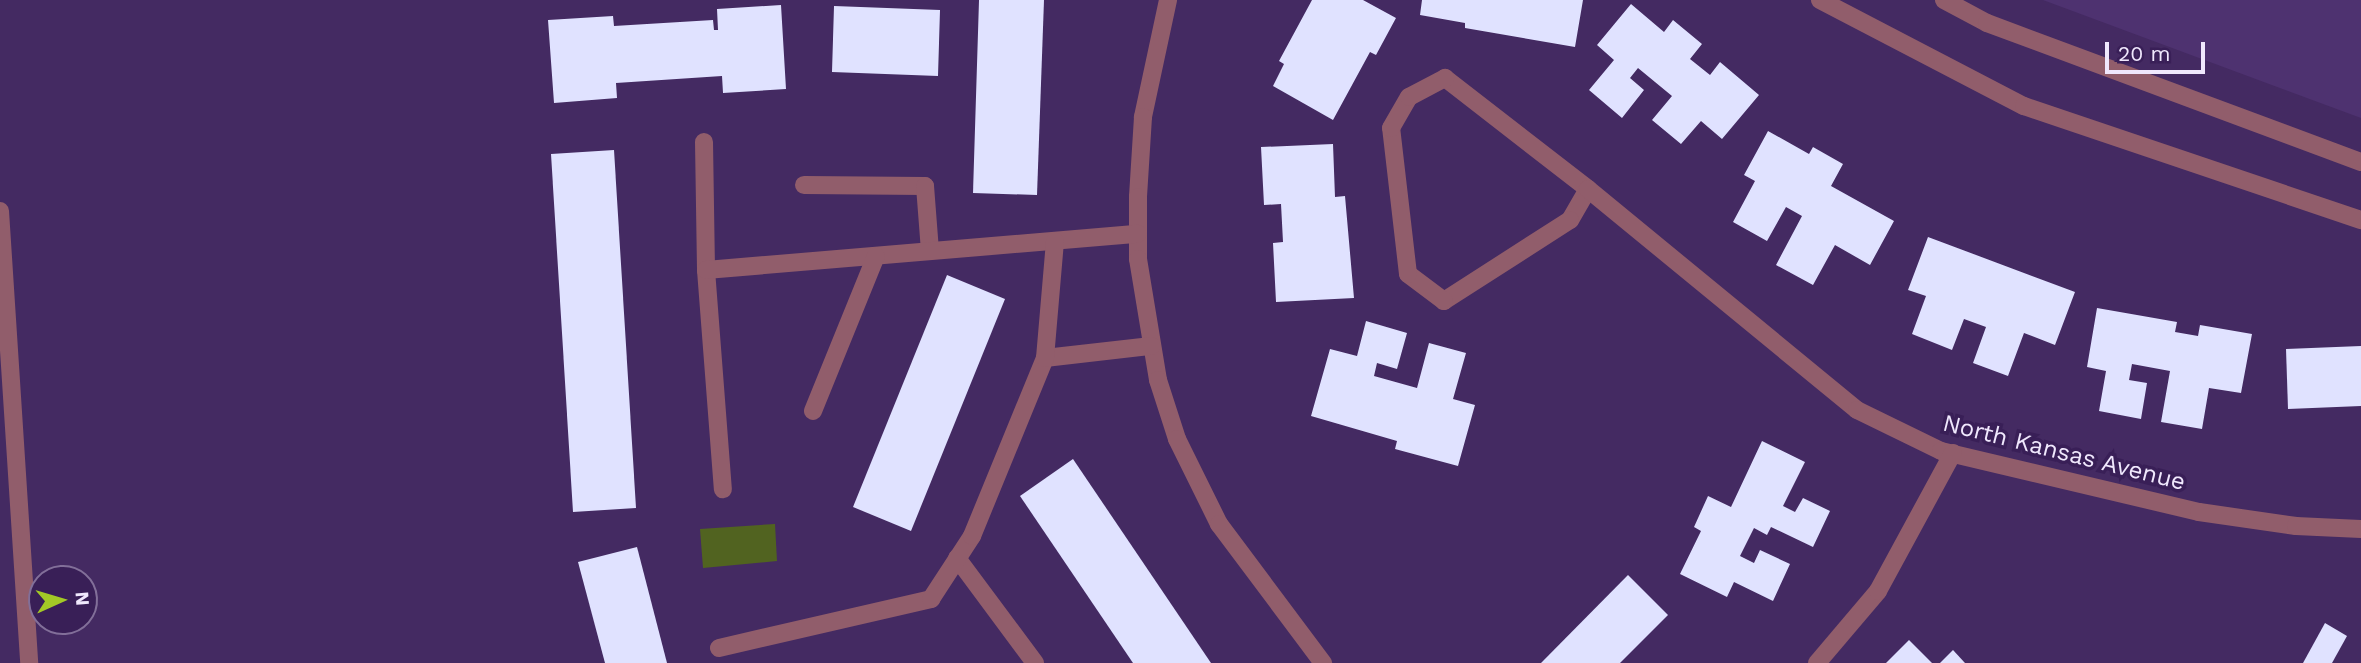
<!DOCTYPE html>
<style>
body{margin:0}
#map{position:relative;width:2361px;height:663px;overflow:hidden;background:#442a62;font-family:"Work Sans",sans-serif}
div>[style]{position:absolute}
[style*='--x']{left:calc(var(--x)*1px);top:calc(var(--y)*1px);width:calc(var(--w)*1px);rotate:calc(var(--a)*1deg)}
.built>*{inset:0;background:#4e3270}
.water>*{inset:0;background:#516320}
.building>*{inset:0;background:#e0e2ff}
.minor>*{height:18px;margin:-9px;padding:0 9px;transform-origin:9px;border-radius:9px;background:#915d6b}
span{translate:-50% -50%;white-space:nowrap;text-align:center;line-height:1.15;-webkit-text-stroke:7px #391f57;paint-order:stroke}
.street-label{font-size:24px;color:#f0e8fd}
.north{position:absolute;left:28px;top:565px;width:70px;height:70px;box-sizing:border-box;background:#391f57;border:2px solid #826f99;border-radius:50%;rotate:86deg;font-size:19px;font-weight:700;line-height:28px;text-align:center;color:#f0e8fd}
.north::after{content:'';display:block;margin:auto;width:24px;height:32px;background:#a3c926;clip-path:polygon(50% 0,100% 100%,50% 72%,0 100%)}
.scale{position:absolute;left:2105px;top:42px;width:100px;height:32px;box-sizing:border-box;border:4px solid #f0e8fd;border-top:0;padding-left:9px;font-size:21px;line-height:24px;white-space:nowrap;color:#f0e8fd;-webkit-text-stroke:5px #391f57;paint-order:stroke}
</style>
<div id="map">
<div class="built">
<div style="clip-path:polygon(2043px 0,2361px 0,2361px 118px)"></div>
</div>
<div class="water">
<div style="clip-path:polygon(775px 524px,777px 561px,703px 568px,700px 529px)"></div>
</div>
<div class="building">
<div style="clip-path:polygon(979px 0,1044px 0,1037px 195px,973px 193px)"></div>
<div style="clip-path:polygon(1312px 0,1363px 0,1396px 18px,1376px 55px,1370px 52px,1333px 120px,1273px 86px,1284px 64px,1279px 61px)"></div>
<div style="clip-path:polygon(1422px 0,1583px 0,1575px 47px,1465px 28px,1465px 23px,1420px 15px)"></div>
<div style="clip-path:polygon(1631px 4px,1664px 32px,1673px 20px,1702px 44px,1690px 59px,1710px 75px,1720px 62px,1759px 95px,1722px 139px,1701px 121px,1681px 144px,1652px 120px,1672px 96px,1638px 68px,1630px 78px,1644px 90px,1622px 118px,1589px 90px,1614px 60px,1597px 45px)"></div>
<div style="clip-path:polygon(781px 5px,786px 89px,723px 93px,722px 76px,616px 83px,617px 98px,554px 103px,548px 20px,613px 16px,614px 26px,713px 20px,714px 30px,718px 30px,717px 9px)"></div>
<div style="clip-path:polygon(834px 6px,940px 10px,938px 76px,832px 72px)"></div>
<div style="clip-path:polygon(1768px 131px,1809px 154px,1813px 147px,1843px 164px,1831px 186px,1894px 221px,1870px 265px,1835px 245px,1813px 285px,1776px 265px,1802px 216px,1786px 207px,1767px 241px,1733px 222px,1755px 181px,1744px 175px)"></div>
<div style="clip-path:polygon(1333px 144px,1335px 197px,1345px 196px,1354px 298px,1276px 302px,1273px 243px,1283px 242px,1281px 204px,1264px 205px,1261px 147px)"></div>
<div style="clip-path:polygon(614px 150px,636px 508px,573px 512px,551px 154px)"></div>
<div style="clip-path:polygon(1928px 237px,2075px 292px,2055px 345px,2024px 333px,2008px 376px,1973px 363px,1986px 327px,1964px 319px,1952px 350px,1912px 334px,1926px 296px,1908px 290px)"></div>
<div style="clip-path:polygon(947px 275px,1005px 299px,911px 531px,853px 507px)"></div>
<div style="clip-path:polygon(2097px 308px,2177px 322px,2175px 332px,2198px 336px,2200px 325px,2252px 334px,2241px 393px,2209px 388px,2202px 429px,2161px 422px,2170px 371px,2132px 364px,2129px 380px,2147px 383px,2141px 419px,2099px 411px,2106px 371px,2087px 367px)"></div>
<div style="clip-path:polygon(1366px 321px,1407px 333px,1397px 369px,1377px 363px,1374px 376px,1417px 388px,1429px 343px,1466px 353px,1453px 399px,1475px 405px,1458px 466px,1395px 449px,1397px 441px,1311px 416px,1330px 349px,1357px 356px)"></div>
<div style="clip-path:polygon(2361px 346px,2361px 406px,2288px 409px,2286px 349px)"></div>
<div style="clip-path:polygon(1762px 441px,1805px 462px,1783px 506px,1795px 512px,1803px 498px,1830px 511px,1813px 547px,1771px 527px,1767px 535px,1754px 528px,1740px 556px,1754px 563px,1760px 550px,1790px 564px,1773px 601px,1734px 582px,1727px 597px,1680px 574px,1701px 531px,1694px 527px,1708px 496px,1731px 507px)"></div>
<div style="clip-path:polygon(1073px 459px,1211px 663px,1133px 663px,1020px 496px)"></div>
<div style="clip-path:polygon(637px 547px,667px 663px,605px 663px,578px 562px)"></div>
<div style="clip-path:polygon(1628px 575px,1668px 615px,1620px 663px,1541px 663px)"></div>
<div style="clip-path:polygon(2325px 623px,2347px 636px,2332px 663px,2303px 663px)"></div>
<div style="clip-path:polygon(1909px 640px,1932px 663px,1886px 663px)"></div>
<div style="clip-path:polygon(1953px 650px,1965px 663px,1940px 663px)"></div>
</div>
<div class="minor">
<div style="--x:1168;--y:0;--w:120;--a:102.1"></div>
<div style="--x:1143;--y:117;--w:80;--a:93.6"></div>
<div style="--x:1138;--y:197;--w:62;--a:90"></div>
<div style="--x:1138;--y:259;--w:123;--a:80.6"></div>
<div style="--x:1158;--y:380;--w:62;--a:72.1"></div>
<div style="--x:1177;--y:439;--w:95;--a:63.7"></div>
<div style="--x:1219;--y:524;--w:174;--a:53.2"></div>
<div style="--x:1820;--y:0;--w:230;--a:27.5"></div>
<div style="--x:2024;--y:106;--w:356;--a:18.7"></div>
<div style="--x:1944;--y:0;--w:49;--a:28.1"></div>
<div style="--x:1987;--y:23;--w:399;--a:20.4"></div>
<div style="--x:1445;--y:78;--w:181;--a:37.8"></div>
<div style="--x:1588;--y:189;--w:36;--a:120"></div>
<div style="--x:1570;--y:220;--w:150;--a:147.3"></div>
<div style="--x:1444;--y:301;--w:45;--a:-143.1"></div>
<div style="--x:1408;--y:274;--w:147;--a:-96.6"></div>
<div style="--x:1391;--y:128;--w:36;--a:-60"></div>
<div style="--x:1409;--y:97;--w:41;--a:-27.8"></div>
<div style="--x:704;--y:142;--w:128;--a:89.1"></div>
<div style="--x:706;--y:270;--w:220;--a:85.6"></div>
<div style="--x:804;--y:185;--w:121;--a:0.5"></div>
<div style="--x:925;--y:186;--w:65;--a:85.6"></div>
<div style="--x:1588;--y:189;--w:348;--a:39.4"></div>
<div style="--x:1857;--y:410;--w:93;--a:26"></div>
<div style="--x:1941;--y:451;--w:265;--a:13.3"></div>
<div style="--x:2199;--y:512;--w:98;--a:8.2"></div>
<div style="--x:2296;--y:526;--w:65;--a:2.6"></div>
<div style="--x:0;--y:211;--w:453;--a:86.3"></div>
<div style="--x:706;--y:270;--w:433;--a:-4.8"></div>
<div style="--x:1045;--y:358;--w:107;--a:-6.5"></div>
<div style="--x:813;--y:411;--w:167;--a:-67.9"></div>
<div style="--x:957;--y:558;--w:131;--a:53.4"></div>
<div style="--x:719;--y:648;--w:218;--a:-13"></div>
<div style="--x:931;--y:599;--w:75;--a:-56.9"></div>
<div style="--x:972;--y:536;--w:192;--a:-67.7"></div>
<div style="--x:1045;--y:358;--w:117;--a:-85.1"></div>
<div style="--x:1817;--y:663;--w:94;--a:-49.7"></div>
<div style="--x:1878;--y:591;--w:157;--a:-61.5"></div>
</div>
<div class="street-label">
<span style="left:2064px;top:453px;rotate:14deg">North Kansas Avenue</span>
</div>
<div class="north">N</div>
<div class="scale">20 m</div>
</div>
